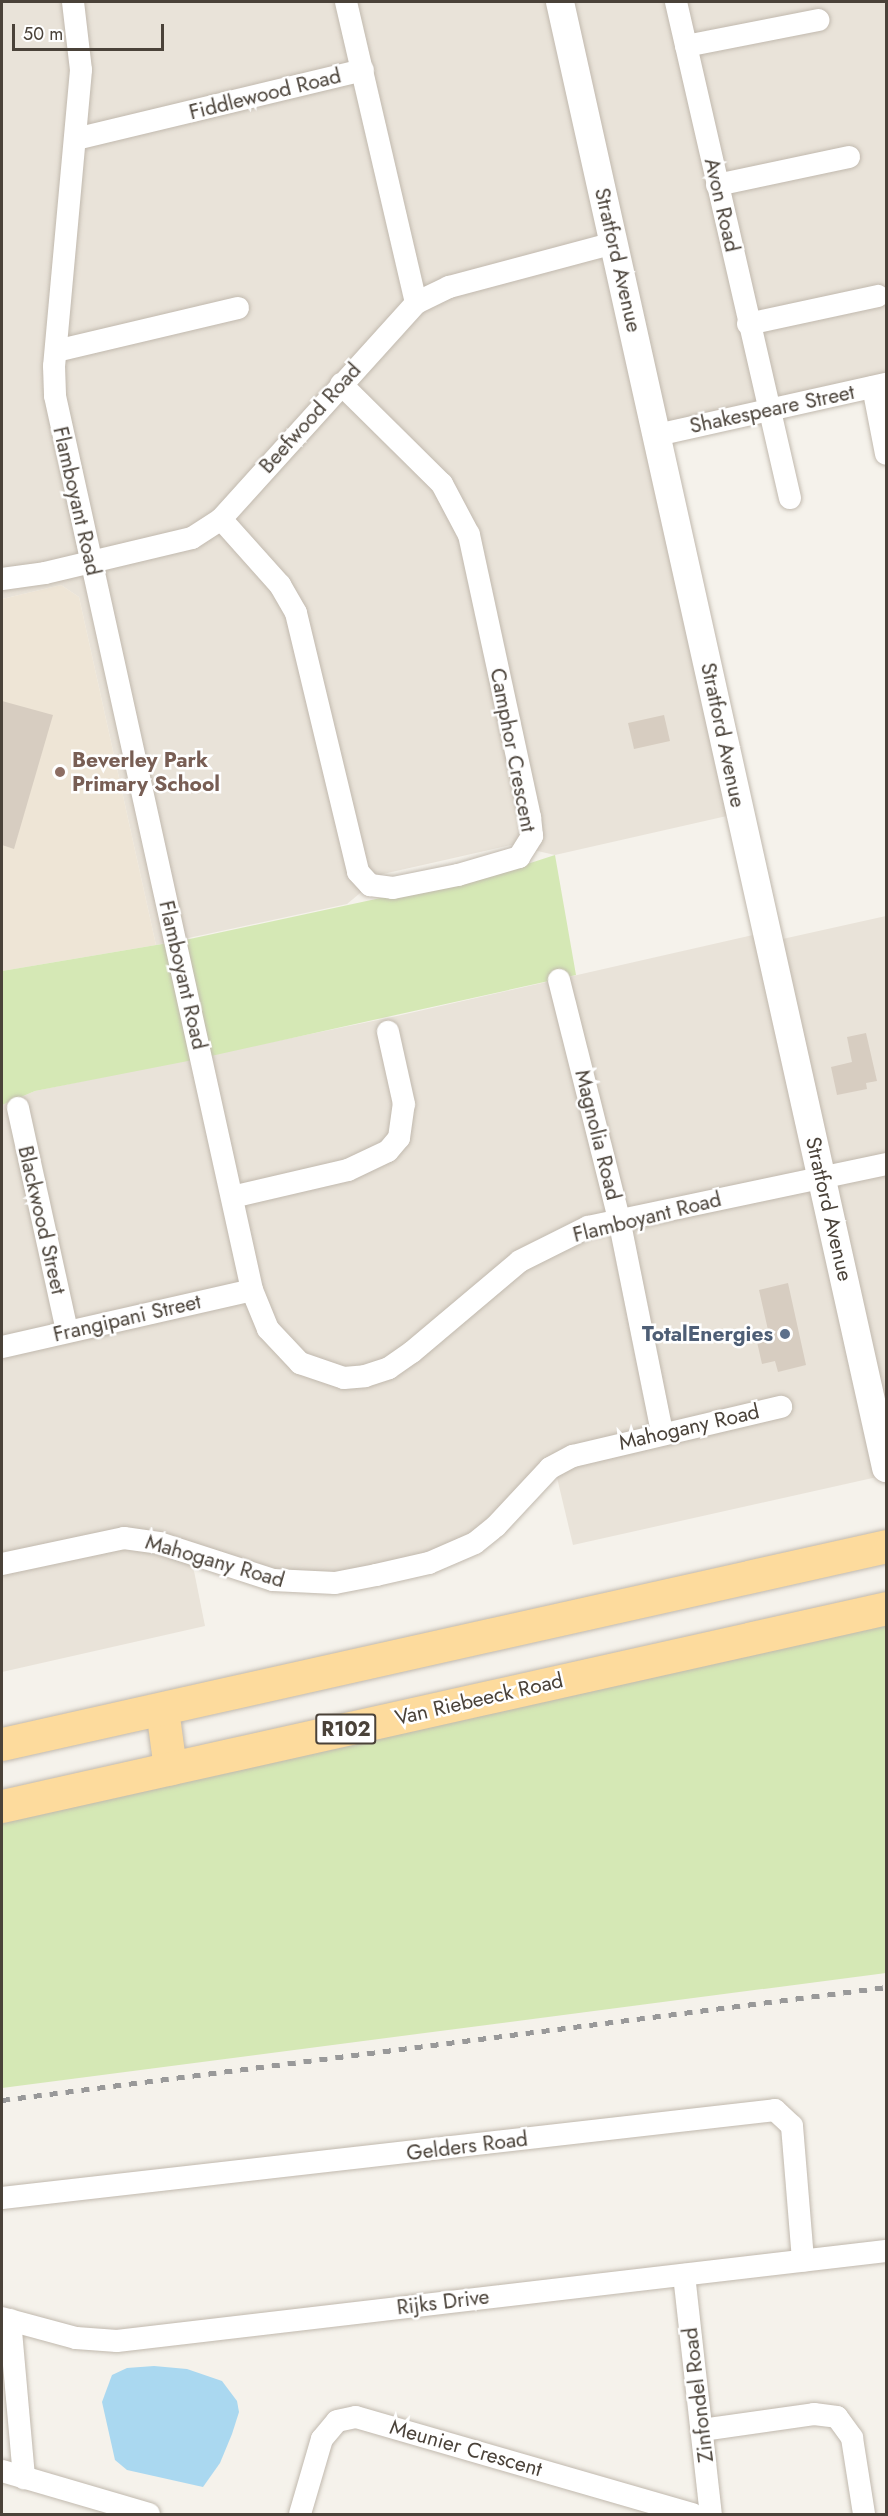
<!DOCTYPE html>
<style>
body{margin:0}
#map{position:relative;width:888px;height:2516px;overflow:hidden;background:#f5f2eb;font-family:Jost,sans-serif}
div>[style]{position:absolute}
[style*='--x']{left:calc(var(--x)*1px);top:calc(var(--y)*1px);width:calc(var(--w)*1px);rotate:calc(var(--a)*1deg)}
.residential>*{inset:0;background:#e9e3d9}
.education>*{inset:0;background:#eee5d6}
.green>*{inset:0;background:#d5e8b5}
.water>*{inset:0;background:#aad8f0}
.building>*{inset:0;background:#d7cdc1}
.roads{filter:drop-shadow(0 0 2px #c1b9ae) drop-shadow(0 0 2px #c1b9ae)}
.minor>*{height:22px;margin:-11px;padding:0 11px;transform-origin:11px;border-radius:11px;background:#fff}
.tertiary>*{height:28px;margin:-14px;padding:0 14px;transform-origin:14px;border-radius:14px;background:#fff}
.primary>*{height:33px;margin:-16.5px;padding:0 16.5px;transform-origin:16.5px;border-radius:16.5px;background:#fddb9d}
.rail>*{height:4.5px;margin-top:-2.25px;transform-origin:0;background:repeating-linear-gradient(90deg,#999 0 8px,transparent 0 16px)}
.dots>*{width:16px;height:16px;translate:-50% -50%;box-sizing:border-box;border:3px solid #fff;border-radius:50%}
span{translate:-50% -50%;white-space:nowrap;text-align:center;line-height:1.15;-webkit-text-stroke:5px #fff;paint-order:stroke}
.shield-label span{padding:2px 4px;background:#fff;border:2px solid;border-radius:4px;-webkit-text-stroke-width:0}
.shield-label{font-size:20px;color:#4a4239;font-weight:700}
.street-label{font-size:21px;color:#4a4239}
.education-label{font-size:21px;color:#785e54;font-weight:700}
.left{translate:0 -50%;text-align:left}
.service-label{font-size:21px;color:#4e5e75;font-weight:700}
.right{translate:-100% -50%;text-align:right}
.frame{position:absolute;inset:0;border:3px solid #4a4239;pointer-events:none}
.scale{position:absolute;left:12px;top:24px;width:152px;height:27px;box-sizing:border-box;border:3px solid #4a4239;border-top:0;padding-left:8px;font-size:18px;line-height:21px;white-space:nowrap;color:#4a4239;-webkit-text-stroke:4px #fff;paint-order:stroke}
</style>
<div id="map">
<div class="residential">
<div style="clip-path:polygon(2px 2px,886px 2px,886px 386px,656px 437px,740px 813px,555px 855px,511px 845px,383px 874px,347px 904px,156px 945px,79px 597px,61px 585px,2px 599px)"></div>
<div style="clip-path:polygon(886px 916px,886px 1475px,573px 1545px,554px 1465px,474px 1542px,335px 1584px,191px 1556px,205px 1626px,2px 1672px,2px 1105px,35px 1091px,397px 1016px,766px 932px,769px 942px)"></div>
</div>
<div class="education">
<div style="clip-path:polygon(61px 585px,79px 597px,156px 945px,2px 971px,2px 599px)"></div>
</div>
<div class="green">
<div style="clip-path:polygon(555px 855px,576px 975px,211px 1056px,185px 940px,506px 871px)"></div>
<div style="clip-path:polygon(168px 943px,193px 1060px,35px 1091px,2px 1105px,2px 971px)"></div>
<div style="clip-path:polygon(886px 1623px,886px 1973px,2px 2088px,2px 1815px)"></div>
</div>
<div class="water">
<div style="clip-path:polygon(154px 2366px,187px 2369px,222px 2381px,237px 2401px,239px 2412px,232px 2434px,220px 2463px,203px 2487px,127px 2470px,115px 2460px,102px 2402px,112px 2375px,127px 2368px)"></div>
</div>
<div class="building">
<div style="clip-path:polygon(2px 701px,53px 715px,14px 849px,2px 845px)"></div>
<div style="clip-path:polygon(664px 715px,670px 741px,634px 749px,628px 723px)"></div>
<div style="clip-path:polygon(866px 1033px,877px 1081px,866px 1083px,867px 1089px,837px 1095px,831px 1067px,852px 1062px,847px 1037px)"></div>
<div style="clip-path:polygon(788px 1283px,806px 1365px,778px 1372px,775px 1361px,762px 1364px,755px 1333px,768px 1330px,759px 1290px)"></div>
</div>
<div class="roads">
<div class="minor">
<div style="--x:73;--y:2;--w:68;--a:83.3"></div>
<div style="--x:81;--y:70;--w:297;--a:95.2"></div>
<div style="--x:54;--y:366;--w:30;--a:88"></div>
<div style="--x:55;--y:396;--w:915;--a:77.57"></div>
<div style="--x:252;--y:1290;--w:42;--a:67.7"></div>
<div style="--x:268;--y:1329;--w:47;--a:46.7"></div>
<div style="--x:300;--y:1363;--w:46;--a:18.8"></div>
<div style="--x:344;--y:1378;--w:21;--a:-5"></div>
<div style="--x:365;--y:1376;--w:25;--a:-18"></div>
<div style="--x:389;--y:1368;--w:28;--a:-35"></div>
<div style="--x:412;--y:1352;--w:141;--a:-40.1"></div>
<div style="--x:520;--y:1261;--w:76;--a:-26.6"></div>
<div style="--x:588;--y:1227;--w:305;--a:-11.9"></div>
<div style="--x:346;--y:2;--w:309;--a:76.9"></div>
<div style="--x:676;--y:2;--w:509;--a:77.06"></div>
<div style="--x:686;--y:46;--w:135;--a:-11.1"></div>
<div style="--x:76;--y:139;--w:295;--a:-13.5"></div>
<div style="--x:717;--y:185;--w:135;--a:-12"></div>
<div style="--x:748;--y:324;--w:133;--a:-12.2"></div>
<div style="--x:56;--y:351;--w:187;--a:-13.3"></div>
<div style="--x:873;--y:387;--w:68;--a:79"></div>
<div style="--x:657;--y:435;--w:235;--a:-12.6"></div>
<div style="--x:221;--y:519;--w:89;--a:48.2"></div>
<div style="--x:280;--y:585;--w:32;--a:60"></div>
<div style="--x:296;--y:613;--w:266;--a:76.5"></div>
<div style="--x:358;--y:872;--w:18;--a:47"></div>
<div style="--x:370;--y:885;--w:23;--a:7"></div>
<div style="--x:393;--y:888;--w:66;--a:-11.3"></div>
<div style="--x:458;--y:875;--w:64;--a:-16.4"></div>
<div style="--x:519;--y:857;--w:25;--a:-58"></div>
<div style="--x:532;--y:836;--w:19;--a:-96"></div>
<div style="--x:530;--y:817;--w:289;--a:-102.2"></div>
<div style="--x:469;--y:535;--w:58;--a:-117.9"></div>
<div style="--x:442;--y:484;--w:142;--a:-135.3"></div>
<div style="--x:2;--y:579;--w:43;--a:-7.9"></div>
<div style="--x:45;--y:573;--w:151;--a:-13.4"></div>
<div style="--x:192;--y:538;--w:35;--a:-33"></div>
<div style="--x:221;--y:519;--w:291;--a:-47.9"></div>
<div style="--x:416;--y:303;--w:37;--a:-26"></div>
<div style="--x:449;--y:287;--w:171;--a:-14.9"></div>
<div style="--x:559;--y:980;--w:246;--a:75.9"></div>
<div style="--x:619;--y:1219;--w:217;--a:78.6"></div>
<div style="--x:18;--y:1108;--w:228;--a:77.6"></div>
<div style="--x:232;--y:1197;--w:119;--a:-13.1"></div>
<div style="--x:348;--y:1170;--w:44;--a:-25.4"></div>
<div style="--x:388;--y:1151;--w:17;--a:-50"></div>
<div style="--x:399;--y:1138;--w:34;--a:-82"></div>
<div style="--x:404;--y:1104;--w:74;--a:-102.5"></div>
<div style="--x:2;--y:1347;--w:256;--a:-12.8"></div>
<div style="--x:2;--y:1564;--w:125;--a:-12"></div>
<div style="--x:124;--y:1538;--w:35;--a:8"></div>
<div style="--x:159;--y:1543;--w:120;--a:18"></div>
<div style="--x:273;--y:1580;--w:62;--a:2.8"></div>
<div style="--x:335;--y:1583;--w:42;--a:-11"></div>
<div style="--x:376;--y:1575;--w:54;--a:-12.8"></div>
<div style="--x:429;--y:1563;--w:50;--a:-23.5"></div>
<div style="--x:475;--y:1543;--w:27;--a:-39"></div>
<div style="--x:496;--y:1526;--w:79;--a:-47"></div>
<div style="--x:550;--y:1468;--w:26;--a:-28"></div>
<div style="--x:573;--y:1456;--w:214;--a:-13.3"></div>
<div style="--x:2;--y:2198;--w:778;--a:-6.49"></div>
<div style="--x:775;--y:2110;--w:23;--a:43"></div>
<div style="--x:792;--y:2126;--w:135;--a:85.3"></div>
<div style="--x:684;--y:2275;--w:241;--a:83.6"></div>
<div style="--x:2;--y:2318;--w:77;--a:15.1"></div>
<div style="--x:76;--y:2338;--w:41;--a:4.2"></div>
<div style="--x:117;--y:2341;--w:774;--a:-6.68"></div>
<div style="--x:10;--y:2320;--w:159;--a:84.9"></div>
<div style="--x:702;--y:2430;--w:113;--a:-8.1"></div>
<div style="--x:814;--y:2414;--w:23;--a:7"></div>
<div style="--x:837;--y:2417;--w:26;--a:54"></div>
<div style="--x:852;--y:2438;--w:77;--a:81"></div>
<div style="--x:2;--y:2471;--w:153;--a:16.3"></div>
<div style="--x:300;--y:2514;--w:78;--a:-73.7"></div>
<div style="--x:322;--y:2439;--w:23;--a:-50"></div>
<div style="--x:337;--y:2421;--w:19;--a:-12"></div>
<div style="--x:356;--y:2417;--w:350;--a:16.1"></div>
</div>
<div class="tertiary">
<div style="--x:560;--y:2;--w:1502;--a:77.46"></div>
</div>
<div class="primary">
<div style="--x:162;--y:1709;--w:60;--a:82.3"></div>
<div style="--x:2;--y:1744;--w:906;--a:-12.62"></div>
<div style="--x:2;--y:1806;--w:906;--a:-12.62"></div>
</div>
</div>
<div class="rail">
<div style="--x:2;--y:2100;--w:891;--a:-7.28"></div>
</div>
<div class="dots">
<div style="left:60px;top:772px;background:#8d6e63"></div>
<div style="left:785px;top:1334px;background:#5c6f8a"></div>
</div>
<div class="shield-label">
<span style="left:346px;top:1729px">R102</span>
</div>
<div class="street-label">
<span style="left:265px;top:94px;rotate:-14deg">Fiddlewood Road</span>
<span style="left:722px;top:205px;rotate:77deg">Avon Road</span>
<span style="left:618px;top:260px;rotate:77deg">Stratford Avenue</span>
<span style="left:772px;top:409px;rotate:-12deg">Shakespeare Street</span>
<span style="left:310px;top:418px;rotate:-48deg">Beefwood Road</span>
<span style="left:77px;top:501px;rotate:77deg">Flamboyant Road</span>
<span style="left:723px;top:735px;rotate:78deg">Stratford Avenue</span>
<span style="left:513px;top:750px;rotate:79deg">Camphor Crescent</span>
<span style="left:183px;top:975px;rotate:77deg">Flamboyant Road</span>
<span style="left:598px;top:1135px;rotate:76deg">Magnolia Road</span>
<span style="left:829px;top:1209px;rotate:77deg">Stratford Avenue</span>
<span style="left:647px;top:1217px;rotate:-14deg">Flamboyant Road</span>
<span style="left:42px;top:1220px;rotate:77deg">Blackwood Street</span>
<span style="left:127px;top:1318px;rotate:-13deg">Frangipani Street</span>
<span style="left:689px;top:1427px;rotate:-13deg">Mahogany Road</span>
<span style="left:215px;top:1561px;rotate:16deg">Mahogany Road</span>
<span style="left:479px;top:1699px;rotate:-13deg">Van Riebeeck Road</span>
<span style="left:467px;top:2146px;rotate:-7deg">Gelders Road</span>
<span style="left:443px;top:2302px;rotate:-7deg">Rijks Drive</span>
<span style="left:698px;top:2395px;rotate:-97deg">Zinfondel Road</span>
<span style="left:466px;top:2448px;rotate:16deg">Meunier Crescent</span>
</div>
<div class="education-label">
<span class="left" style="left:72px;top:772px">Beverley Park<br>Primary School</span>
</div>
<div class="service-label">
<span class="right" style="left:773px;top:1334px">TotalEnergies</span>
</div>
<div class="frame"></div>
<div class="scale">50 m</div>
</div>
